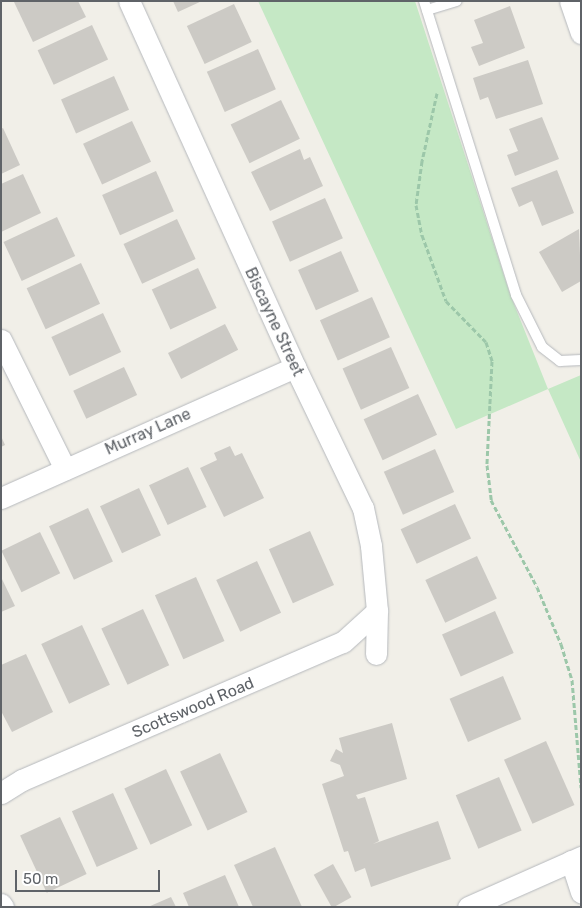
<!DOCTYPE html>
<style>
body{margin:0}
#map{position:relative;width:582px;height:908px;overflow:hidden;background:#f1efe8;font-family:Rubik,sans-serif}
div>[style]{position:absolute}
.green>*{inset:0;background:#c5e8c5}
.building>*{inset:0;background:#cccac5;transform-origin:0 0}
.path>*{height:3px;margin-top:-1.5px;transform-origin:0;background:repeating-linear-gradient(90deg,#9cc7a9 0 5px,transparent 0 7.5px)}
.roads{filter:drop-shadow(0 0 1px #b5b8bc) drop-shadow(0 0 1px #b5b8bc)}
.lane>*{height:10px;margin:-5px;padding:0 5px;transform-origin:5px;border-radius:5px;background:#fff}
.street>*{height:21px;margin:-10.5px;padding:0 10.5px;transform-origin:10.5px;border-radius:10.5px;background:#fff}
span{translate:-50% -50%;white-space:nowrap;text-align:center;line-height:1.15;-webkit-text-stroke:4.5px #fff;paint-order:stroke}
.street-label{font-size:16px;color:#5f6368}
.frame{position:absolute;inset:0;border:2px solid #5f6368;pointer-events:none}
.scale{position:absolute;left:15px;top:870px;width:145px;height:22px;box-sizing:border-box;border:2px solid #5f6368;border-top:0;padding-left:6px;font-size:15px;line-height:18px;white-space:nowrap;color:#5f6368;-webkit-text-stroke:4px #fff;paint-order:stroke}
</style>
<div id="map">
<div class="green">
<i style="clip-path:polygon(258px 1px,415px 1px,510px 294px,548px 389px,581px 375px,581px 462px,548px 389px,456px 429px)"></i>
</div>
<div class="building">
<i style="clip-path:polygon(78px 1px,86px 17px,33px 42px,14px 2px)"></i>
<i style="clip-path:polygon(173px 1px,202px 1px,178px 12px)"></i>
<i style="left:234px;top:4px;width:42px;height:52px;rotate:65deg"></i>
<i style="clip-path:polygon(510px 6px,525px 48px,479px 66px,471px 47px,483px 43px,474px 20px)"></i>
<i style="left:92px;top:25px;width:38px;height:60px;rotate:65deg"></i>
<i style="left:258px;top:49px;width:44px;height:56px;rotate:66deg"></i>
<i style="clip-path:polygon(528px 60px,543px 104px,496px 119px,488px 97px,480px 100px,473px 78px)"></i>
<i style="left:114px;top:76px;width:37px;height:58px;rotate:66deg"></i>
<i style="left:281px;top:100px;width:43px;height:56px;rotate:64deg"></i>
<i style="clip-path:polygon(542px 117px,559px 159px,515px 176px,507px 155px,518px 151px,509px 129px)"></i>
<i style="left:132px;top:121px;width:45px;height:54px;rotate:65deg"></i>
<i style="clip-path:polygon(3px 128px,20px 165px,1px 174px,1px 129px)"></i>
<i style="clip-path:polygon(300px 149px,304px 160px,310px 157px,323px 186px,270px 211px,251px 172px)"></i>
<i style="clip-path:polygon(557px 170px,574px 213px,542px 226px,532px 201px,519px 207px,511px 188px)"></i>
<i style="left:156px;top:171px;width:44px;height:59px;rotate:66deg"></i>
<i style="clip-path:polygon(23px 174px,41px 213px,1px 232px,1px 184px)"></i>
<i style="left:325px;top:198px;width:44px;height:58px;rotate:66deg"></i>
<i style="left:57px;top:217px;width:43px;height:59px;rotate:65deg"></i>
<i style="left:177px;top:219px;width:44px;height:59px;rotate:65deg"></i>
<i style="clip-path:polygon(579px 229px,581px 281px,562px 292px,539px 252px)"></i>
<i style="left:341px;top:251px;width:44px;height:47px;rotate:66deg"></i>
<i style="left:81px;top:263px;width:45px;height:60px;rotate:65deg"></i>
<i style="left:198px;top:268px;width:44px;height:51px;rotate:65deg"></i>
<i style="left:372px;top:297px;width:44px;height:57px;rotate:66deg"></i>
<i style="left:103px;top:313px;width:43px;height:57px;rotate:65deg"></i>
<i style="left:225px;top:324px;width:29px;height:64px;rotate:63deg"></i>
<i style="left:391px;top:347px;width:45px;height:53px;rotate:66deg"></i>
<i style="left:124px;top:367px;width:31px;height:56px;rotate:65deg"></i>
<i style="left:418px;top:394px;width:45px;height:60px;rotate:65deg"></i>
<i style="clip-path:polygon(1px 436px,5px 445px,1px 447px)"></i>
<i style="clip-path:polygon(230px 446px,235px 456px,242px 453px,264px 498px,224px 517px,200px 468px,217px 460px,214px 453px)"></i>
<i style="left:435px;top:449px;width:47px;height:56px;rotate:66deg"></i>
<i style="left:188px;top:467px;width:44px;height:43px;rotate:65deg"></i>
<i style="left:139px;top:488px;width:52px;height:43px;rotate:65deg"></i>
<i style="left:455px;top:504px;width:38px;height:60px;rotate:65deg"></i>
<i style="left:88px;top:508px;width:59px;height:43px;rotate:65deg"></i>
<i style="left:310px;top:531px;width:59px;height:45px;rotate:66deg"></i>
<i style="left:40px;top:532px;width:46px;height:43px;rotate:64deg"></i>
<i style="left:477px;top:556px;width:47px;height:57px;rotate:65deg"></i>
<i style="left:257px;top:561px;width:57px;height:45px;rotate:65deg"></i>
<i style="clip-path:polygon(1px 577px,15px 606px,1px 612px)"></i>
<i style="left:196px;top:577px;width:70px;height:45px;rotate:66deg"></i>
<i style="left:143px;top:609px;width:62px;height:46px;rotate:65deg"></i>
<i style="left:495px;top:611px;width:46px;height:58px;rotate:66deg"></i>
<i style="left:82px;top:625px;width:66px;height:45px;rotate:65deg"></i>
<i style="clip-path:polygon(26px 654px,53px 712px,12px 732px,1px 711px,1px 665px)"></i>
<i style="left:503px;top:676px;width:47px;height:58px;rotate:67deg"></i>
<i style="clip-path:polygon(392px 723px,407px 779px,356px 795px,358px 799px,365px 797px,379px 841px,373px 844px,438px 821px,451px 859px,371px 887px,365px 868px,355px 872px,348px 851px,344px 852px,322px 784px,344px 776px,340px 765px,330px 761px,336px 749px,343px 753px,339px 738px)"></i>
<i style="left:546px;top:741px;width:70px;height:46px;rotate:66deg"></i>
<i style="left:220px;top:753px;width:65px;height:44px;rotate:65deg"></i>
<i style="left:166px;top:769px;width:62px;height:46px;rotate:65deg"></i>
<i style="left:499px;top:777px;width:58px;height:47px;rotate:67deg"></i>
<i style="left:113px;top:793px;width:61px;height:45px;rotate:66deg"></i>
<i style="left:60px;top:817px;width:63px;height:44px;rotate:65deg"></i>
<i style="clip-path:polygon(275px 847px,302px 907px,253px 907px,234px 865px)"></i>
<i style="left:333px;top:864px;width:38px;height:22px;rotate:61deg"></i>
<i style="clip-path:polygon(225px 875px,239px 907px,189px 907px,183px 893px)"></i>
<i style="clip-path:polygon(171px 897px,176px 907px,148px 907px)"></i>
</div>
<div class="path">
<i style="left:437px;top:93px;width:70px;rotate:102.4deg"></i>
<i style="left:422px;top:161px;width:44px;rotate:97.8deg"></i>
<i style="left:416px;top:205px;width:31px;rotate:79deg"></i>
<i style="left:422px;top:235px;width:70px;rotate:70deg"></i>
<i style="left:446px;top:301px;width:57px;rotate:45.7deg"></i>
<i style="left:486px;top:342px;width:20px;rotate:72deg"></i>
<i style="left:492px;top:361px;width:104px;rotate:92.8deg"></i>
<i style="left:487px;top:465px;width:35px;rotate:83deg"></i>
<i style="left:491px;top:500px;width:98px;rotate:62.1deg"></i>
<i style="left:537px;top:587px;width:62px;rotate:67.2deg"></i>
<i style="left:561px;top:644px;width:38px;rotate:73deg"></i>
<i style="left:572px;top:680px;width:108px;rotate:85.2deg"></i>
</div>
<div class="roads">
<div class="lane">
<i style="left:424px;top:1px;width:308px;rotate:72.6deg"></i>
<i style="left:516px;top:295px;width:58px;rotate:63.4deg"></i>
<i style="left:542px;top:347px;width:23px;rotate:38deg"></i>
<i style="left:560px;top:361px;width:21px;rotate:-3deg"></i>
<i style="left:427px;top:10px;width:31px;rotate:-17deg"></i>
</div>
<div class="street">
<i style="left:129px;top:1px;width:402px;rotate:65.6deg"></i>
<i style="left:295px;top:367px;width:157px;rotate:64.3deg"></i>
<i style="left:363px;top:508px;width:39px;rotate:78deg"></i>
<i style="left:371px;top:546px;width:65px;rotate:84.7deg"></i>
<i style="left:377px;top:611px;width:43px;rotate:91.3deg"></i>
<i style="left:570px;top:1px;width:34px;rotate:71deg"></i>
<i style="left:1px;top:340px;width:144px;rotate:63.6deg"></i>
<i style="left:1px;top:498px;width:322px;rotate:-24deg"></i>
<i style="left:1px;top:793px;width:25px;rotate:-32deg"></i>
<i style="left:22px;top:780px;width:349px;rotate:-23.3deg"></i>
<i style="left:343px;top:642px;width:46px;rotate:-42.4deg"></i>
<i style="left:571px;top:861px;width:33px;rotate:72deg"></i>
<i style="left:1px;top:904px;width:4px;rotate:56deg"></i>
<i style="left:468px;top:907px;width:124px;rotate:-23.9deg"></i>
</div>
</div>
<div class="street-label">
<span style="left:274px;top:322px;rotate:65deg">Biscayne Street</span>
<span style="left:148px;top:432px;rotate:-24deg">Murray Lane</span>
<span style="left:193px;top:708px;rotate:-23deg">Scottswood Road</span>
</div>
<div class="frame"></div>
<div class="scale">50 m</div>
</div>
